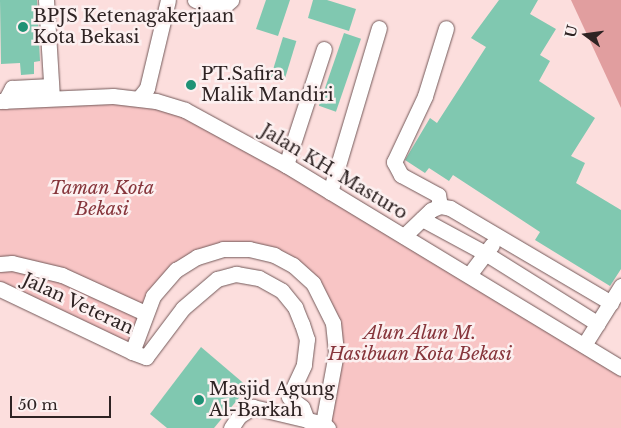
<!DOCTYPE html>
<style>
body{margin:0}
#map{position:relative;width:621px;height:428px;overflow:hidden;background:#fcdedd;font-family:"Libre Baskerville",serif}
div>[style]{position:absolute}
.green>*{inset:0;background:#f8c5c5}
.water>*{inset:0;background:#e19e9f}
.building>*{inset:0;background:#80c8b0;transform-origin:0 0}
.roads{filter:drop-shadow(0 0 1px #735959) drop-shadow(0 0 1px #735959)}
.minor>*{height:15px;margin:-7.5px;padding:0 7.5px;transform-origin:7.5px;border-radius:7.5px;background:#fff}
.dots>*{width:14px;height:14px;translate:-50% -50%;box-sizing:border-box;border:2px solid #fcf0f0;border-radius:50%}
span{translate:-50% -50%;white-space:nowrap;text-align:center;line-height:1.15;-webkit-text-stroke:5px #fcf0f0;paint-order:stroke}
.poi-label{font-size:18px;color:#2e2323}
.left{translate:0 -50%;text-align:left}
.street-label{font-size:18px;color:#2e2323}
.park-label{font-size:18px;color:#86353b;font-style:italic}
.north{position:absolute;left:561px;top:10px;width:50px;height:50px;-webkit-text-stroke:4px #fcf0f0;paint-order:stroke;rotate:284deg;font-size:14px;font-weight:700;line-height:20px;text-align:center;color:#2e2323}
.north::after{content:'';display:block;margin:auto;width:18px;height:22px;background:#2e2323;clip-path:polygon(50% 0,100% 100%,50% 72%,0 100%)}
.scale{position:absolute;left:10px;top:396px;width:101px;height:22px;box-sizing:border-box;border:2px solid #2e2323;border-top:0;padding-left:6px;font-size:15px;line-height:18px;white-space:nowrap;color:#2e2323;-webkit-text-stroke:4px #fcf0f0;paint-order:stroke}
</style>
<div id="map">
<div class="green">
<i style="clip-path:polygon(84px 96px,189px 112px,621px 368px,621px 428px,328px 428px,336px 353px,326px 303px,274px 255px,197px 257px,153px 296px,132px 352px,0 289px,0 101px)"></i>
</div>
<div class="water">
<i style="clip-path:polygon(571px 0,621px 0,621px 108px)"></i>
</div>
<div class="building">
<i style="clip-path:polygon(0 0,37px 0,40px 61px,34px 62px,34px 74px,21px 75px,20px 63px,1px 64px)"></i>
<i style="clip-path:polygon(266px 0,290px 0,278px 36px,256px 29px)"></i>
<i style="clip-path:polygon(313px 0,327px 0,356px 9px,349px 31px,308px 18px)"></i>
<i style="clip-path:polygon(499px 0,538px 0,530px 14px,556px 29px,540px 55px,550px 61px,539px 81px,595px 118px,571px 156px,585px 163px,576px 183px,621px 210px,621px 269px,610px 286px,535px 240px,540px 232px,453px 175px,449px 181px,429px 168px,425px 173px,405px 160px,430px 118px,437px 123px,486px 47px,471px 38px)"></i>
<i style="left:344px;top:33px;width:18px;height:77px;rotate:19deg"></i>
<i style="left:283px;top:37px;width:14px;height:42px;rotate:17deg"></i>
<i style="clip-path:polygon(201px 347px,248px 387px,214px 428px,167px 428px,150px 414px)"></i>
</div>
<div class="roads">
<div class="minor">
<i style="left:46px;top:0;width:97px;rotate:86.5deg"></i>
<i style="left:195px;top:0;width:29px;rotate:14deg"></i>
<i style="left:223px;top:7px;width:11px;rotate:-41deg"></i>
<i style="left:139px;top:98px;width:13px;rotate:-51deg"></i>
<i style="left:147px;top:88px;width:90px;rotate:-76.6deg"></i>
<i style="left:0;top:101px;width:113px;rotate:-2.5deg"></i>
<i style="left:113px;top:96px;width:43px;rotate:6.6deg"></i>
<i style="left:156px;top:101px;width:30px;rotate:17deg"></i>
<i style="left:185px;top:110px;width:115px;rotate:28.6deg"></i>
<i style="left:286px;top:165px;width:392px;rotate:31.2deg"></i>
<i style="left:5px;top:101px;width:15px;rotate:-62deg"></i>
<i style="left:12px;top:88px;width:39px;rotate:-3deg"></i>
<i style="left:286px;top:165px;width:122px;rotate:-71.9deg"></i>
<i style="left:330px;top:192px;width:171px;rotate:-73.4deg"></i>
<i style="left:440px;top:206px;width:11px;rotate:-100deg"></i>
<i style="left:438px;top:195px;width:42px;rotate:-151.6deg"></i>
<i style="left:401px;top:175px;width:15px;rotate:-118deg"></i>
<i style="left:394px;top:162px;width:73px;rotate:-64.8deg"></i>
<i style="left:425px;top:96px;width:71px;rotate:-72.8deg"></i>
<i style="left:422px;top:219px;width:72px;rotate:28.4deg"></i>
<i style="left:485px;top:253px;width:133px;rotate:32.1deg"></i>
<i style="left:404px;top:236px;width:37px;rotate:-44deg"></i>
<i style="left:431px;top:210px;width:10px;rotate:-24deg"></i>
<i style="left:440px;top:206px;width:10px;rotate:11deg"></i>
<i style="left:450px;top:208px;width:187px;rotate:30.5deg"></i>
<i style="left:0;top:264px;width:12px;rotate:-5deg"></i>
<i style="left:12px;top:263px;width:51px;rotate:13.5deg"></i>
<i style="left:62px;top:275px;width:91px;rotate:24.6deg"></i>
<i style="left:469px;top:275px;width:38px;rotate:-53deg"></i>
<i style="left:0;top:289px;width:146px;rotate:25.5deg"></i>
<i style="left:132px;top:352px;width:60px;rotate:-69.4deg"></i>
<i style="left:153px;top:296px;width:35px;rotate:-49deg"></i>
<i style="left:176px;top:270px;width:25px;rotate:-32deg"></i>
<i style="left:197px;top:257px;width:27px;rotate:-17deg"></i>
<i style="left:223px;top:249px;width:26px"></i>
<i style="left:249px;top:249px;width:26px;rotate:13deg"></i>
<i style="left:274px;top:255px;width:21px;rotate:28deg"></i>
<i style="left:293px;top:265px;width:27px;rotate:42deg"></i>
<i style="left:313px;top:283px;width:45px;rotate:63.4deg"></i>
<i style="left:333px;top:323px;width:30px;rotate:84deg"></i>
<i style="left:336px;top:353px;width:71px;rotate:100.5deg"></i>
<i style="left:323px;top:423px;width:7px;rotate:45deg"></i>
<i style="left:584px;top:345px;width:70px;rotate:-57.9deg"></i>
<i style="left:132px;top:352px;width:15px;rotate:20deg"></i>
<i style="left:146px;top:357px;width:61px;rotate:-52.9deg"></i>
<i style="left:183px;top:308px;width:45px;rotate:-40.5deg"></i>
<i style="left:217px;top:279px;width:20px;rotate:-15deg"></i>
<i style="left:236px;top:274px;width:23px;rotate:10deg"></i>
<i style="left:259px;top:278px;width:26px;rotate:29deg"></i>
<i style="left:282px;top:291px;width:21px;rotate:51deg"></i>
<i style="left:295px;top:307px;width:18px;rotate:68deg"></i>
<i style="left:302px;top:324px;width:16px;rotate:72deg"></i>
<i style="left:307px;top:339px;width:26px;rotate:97deg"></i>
<i style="left:304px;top:365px;width:35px;rotate:115deg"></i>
<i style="left:289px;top:397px;width:16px;rotate:38deg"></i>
<i style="left:302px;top:407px;width:14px;rotate:69deg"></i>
<i style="left:231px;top:428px;width:14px;rotate:-56deg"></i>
<i style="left:239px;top:416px;width:17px;rotate:-33deg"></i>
<i style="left:253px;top:407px;width:65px;rotate:13.4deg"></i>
</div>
</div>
<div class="dots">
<i style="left:23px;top:27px;background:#1f9275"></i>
<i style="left:191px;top:85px;background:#1f9275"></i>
<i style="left:199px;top:400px;background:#1f9275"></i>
</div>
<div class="poi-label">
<span class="left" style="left:33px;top:27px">BPJS Ketenagakerjaan<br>Kota Bekasi</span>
<span class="left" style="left:201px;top:85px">PT.Safira<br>Malik Mandiri</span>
<span class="left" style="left:209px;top:400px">Masjid Agung<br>Al-Barkah</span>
</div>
<div class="street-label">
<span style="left:334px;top:172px;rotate:31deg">Jalan KH. Masturo</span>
<span style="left:78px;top:304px;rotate:25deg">Jalan Veteran</span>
</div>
<div class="park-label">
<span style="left:102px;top:199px">Taman Kota<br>Bekasi</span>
<span style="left:420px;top:344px">Alun Alun M.<br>Hasibuan Kota Bekasi</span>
</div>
<div class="north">U</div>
<div class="scale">50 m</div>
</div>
